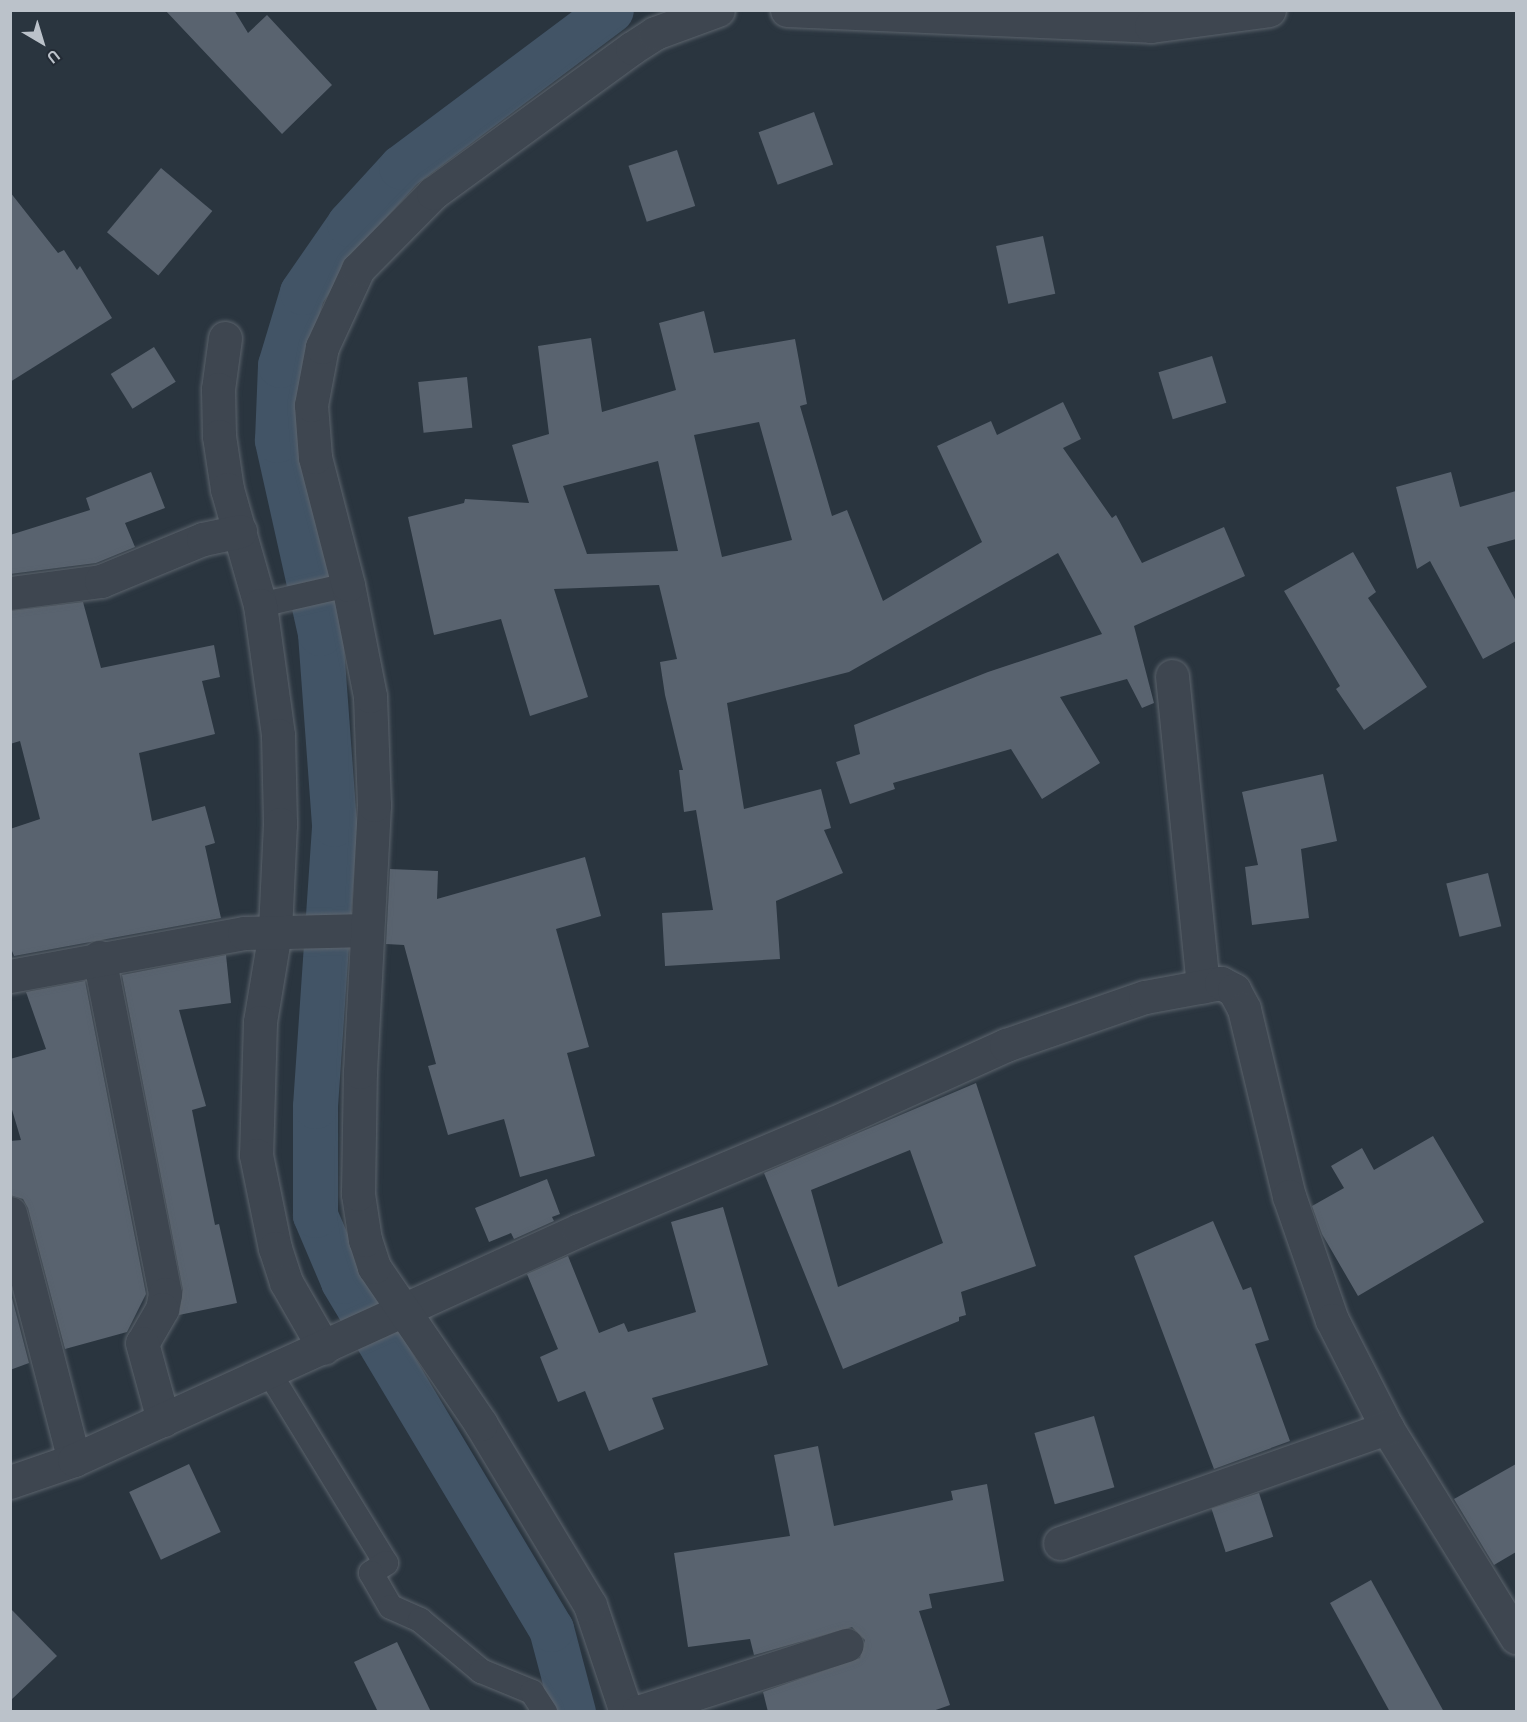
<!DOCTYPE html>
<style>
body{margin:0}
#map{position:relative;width:1527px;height:1722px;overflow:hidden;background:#2a353f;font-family:"Space Grotesk",sans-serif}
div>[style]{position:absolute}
.canal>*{height:45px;margin:-22.5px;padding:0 22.5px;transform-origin:22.5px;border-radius:22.5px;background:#425466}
.building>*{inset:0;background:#59636f;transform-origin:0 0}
.roads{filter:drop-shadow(0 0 2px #5c646d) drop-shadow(0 0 2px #5c646d)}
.lane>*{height:24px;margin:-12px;padding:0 12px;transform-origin:12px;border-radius:12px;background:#3e4650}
.street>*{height:33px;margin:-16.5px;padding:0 16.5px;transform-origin:16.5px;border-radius:16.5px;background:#3e4650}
span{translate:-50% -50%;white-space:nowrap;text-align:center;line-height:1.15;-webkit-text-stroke:5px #232b35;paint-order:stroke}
.frame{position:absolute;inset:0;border:12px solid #bbc2ca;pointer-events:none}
.north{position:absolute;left:12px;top:12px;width:60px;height:60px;-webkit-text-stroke:4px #232b35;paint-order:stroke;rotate:142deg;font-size:16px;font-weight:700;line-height:24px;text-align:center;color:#bbc2ca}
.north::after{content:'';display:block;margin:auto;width:21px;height:27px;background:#bbc2ca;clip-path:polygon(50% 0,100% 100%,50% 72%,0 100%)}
</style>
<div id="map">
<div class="canal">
<i style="left:573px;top:1712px;width:86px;rotate:-104.8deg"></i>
<i style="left:551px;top:1629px;width:405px;rotate:-120.9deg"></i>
<i style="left:343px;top:1281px;width:72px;rotate:-113deg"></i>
<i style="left:315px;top:1215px;width:109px;rotate:-90deg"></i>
<i style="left:315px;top:1106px;width:283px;rotate:-86.1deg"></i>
<i style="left:334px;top:824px;width:192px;rotate:-94.2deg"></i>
<i style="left:320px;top:633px;width:198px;rotate:-102.6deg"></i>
<i style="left:277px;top:440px;width:75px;rotate:-87.7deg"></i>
<i style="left:280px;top:365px;width:76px;rotate:-73.2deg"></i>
<i style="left:302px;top:292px;width:83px;rotate:-55.3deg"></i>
<i style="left:349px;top:224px;width:77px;rotate:-47.6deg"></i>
<i style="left:401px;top:167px;width:262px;rotate:-36.8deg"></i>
</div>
<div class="building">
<i style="clip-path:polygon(165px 10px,234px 10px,248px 33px,267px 15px,332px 85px,282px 134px)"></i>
<i style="left:814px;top:112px;width:56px;height:59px;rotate:70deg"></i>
<i style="left:677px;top:150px;width:59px;height:51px;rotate:72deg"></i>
<i style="left:161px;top:168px;width:67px;height:84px;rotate:40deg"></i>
<i style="clip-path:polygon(10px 192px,58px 253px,64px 250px,77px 270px,80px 266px,112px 318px,10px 382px)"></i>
<i style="left:1043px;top:236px;width:59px;height:48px;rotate:78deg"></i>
<i style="clip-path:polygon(evenodd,704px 311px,714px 353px,795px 339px,807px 404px,800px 406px,832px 516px,847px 510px,883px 601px,982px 542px,937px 446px,991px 421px,997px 435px,1063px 402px,1081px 439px,1063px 448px,1112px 518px,1116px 515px,1142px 563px,1224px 527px,1245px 576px,1134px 626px,1154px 703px,1142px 708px,1127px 679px,1060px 697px,1100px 763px,1042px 799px,1011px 749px,893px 783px,895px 789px,850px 804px,836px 762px,860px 754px,854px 725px,988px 672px,1102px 634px,1058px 553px,849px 672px,727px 703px,744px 809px,821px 789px,831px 828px,824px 830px,843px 873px,776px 901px,780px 959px,665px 966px,662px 913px,713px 910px,696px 810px,684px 812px,679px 770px,683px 770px,665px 695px,660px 662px,677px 659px,659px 585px,554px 589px,588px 697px,530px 716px,501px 619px,434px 635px,408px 517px,464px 503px,465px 499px,529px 503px,512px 445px,549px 434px,538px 346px,591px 338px,602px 412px,676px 390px,659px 323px,704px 311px,759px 422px,792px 540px,722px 557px,694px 435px,759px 422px,704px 311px,658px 461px,678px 551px,587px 554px,563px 486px,658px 461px)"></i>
<i style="left:154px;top:347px;width:41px;height:51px;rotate:58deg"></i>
<i style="left:1212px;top:356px;width:49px;height:56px;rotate:73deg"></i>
<i style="left:467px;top:377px;width:51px;height:49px;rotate:84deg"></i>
<i style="clip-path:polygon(151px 472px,165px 508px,125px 523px,135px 547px,96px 563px,10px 574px,10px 535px,90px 510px,86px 498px)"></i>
<i style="clip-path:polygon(1451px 472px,1460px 507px,1516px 491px,1516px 539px,1487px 547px,1516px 601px,1516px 641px,1483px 659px,1430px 561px,1417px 569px,1396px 487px)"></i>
<i style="clip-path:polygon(1353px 552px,1376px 592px,1368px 598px,1427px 687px,1364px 730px,1336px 689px,1340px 686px,1284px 591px)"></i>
<i style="clip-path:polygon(83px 602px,101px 668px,214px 645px,220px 677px,202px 681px,215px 734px,139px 753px,152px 821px,205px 806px,215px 843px,205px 846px,221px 918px,14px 956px,10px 946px,10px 829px,40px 819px,20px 741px,10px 744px,10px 611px)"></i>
<i style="clip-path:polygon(1323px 774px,1337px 841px,1301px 849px,1309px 918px,1252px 925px,1245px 867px,1258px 865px,1242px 792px)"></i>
<i style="clip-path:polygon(585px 857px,601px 916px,556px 929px,589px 1047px,567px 1053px,595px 1156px,520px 1177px,504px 1119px,448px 1135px,428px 1066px,436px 1064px,404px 945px,386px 944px,390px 869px,438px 871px,437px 899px)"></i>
<i style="left:1488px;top:873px;width:55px;height:43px;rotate:76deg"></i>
<i style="clip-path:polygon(226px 955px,231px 1003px,179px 1010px,206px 1106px,192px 1110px,215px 1225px,219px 1224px,237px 1303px,179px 1315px,183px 1290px,122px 975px)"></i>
<i style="clip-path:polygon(85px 981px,146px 1294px,127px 1332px,65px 1349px,28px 1208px,23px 1199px,10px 1195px,10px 1141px,21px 1140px,10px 1103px,10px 1059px,46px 1049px,26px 992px)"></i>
<i style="clip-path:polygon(evenodd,976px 1083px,1036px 1266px,961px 1292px,966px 1315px,959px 1317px,959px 1321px,843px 1369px,764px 1173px,976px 1083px,910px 1150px,943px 1243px,838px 1287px,811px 1190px,910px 1150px)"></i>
<i style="clip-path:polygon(1433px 1136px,1484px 1222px,1358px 1296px,1322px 1234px,1312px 1206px,1344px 1188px,1331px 1166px,1362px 1148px,1374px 1170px)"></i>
<i style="clip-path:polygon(547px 1179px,560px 1214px,552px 1217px,554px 1221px,514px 1239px,511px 1233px,489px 1242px,475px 1208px)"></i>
<i style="clip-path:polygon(723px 1207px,768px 1365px,652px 1398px,664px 1429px,609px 1451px,585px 1391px,558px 1402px,540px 1357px,558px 1349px,527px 1274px,568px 1256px,599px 1333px,624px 1323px,628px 1332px,696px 1312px,671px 1222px)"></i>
<i style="clip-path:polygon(1213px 1221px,1243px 1290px,1251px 1287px,1269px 1340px,1255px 1344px,1290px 1441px,1214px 1469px,1134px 1256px)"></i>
<i style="clip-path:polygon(10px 1290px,29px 1363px,10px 1370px)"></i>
<i style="left:1094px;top:1416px;width:74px;height:62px;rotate:74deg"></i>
<i style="clip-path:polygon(818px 1446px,834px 1526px,953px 1500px,951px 1491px,987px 1484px,1004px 1581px,929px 1594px,932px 1608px,919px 1611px,950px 1705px,930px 1712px,768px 1712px,763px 1692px,860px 1658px,865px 1640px,852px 1627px,754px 1655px,750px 1639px,688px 1647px,674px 1553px,790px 1536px,774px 1455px)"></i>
<i style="left:189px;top:1464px;width:75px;height:66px;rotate:65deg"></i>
<i style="clip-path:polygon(1516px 1464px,1516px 1552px,1494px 1565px,1454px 1499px)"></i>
<i style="left:1259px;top:1493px;width:46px;height:50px;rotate:72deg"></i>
<i style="clip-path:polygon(1371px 1580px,1444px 1712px,1390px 1712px,1330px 1603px)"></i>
<i style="clip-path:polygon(10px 1608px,57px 1656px,10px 1701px)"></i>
<i style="clip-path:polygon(397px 1642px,431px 1712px,378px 1712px,354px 1662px)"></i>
</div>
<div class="roads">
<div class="lane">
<i style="left:260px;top:605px;width:90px;rotate:-12.8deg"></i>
<i style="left:270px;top:1374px;width:222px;rotate:58.5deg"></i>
<i style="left:386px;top:1563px;width:18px;rotate:146deg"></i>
<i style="left:371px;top:1573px;width:39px;rotate:60deg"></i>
<i style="left:391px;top:1607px;width:32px;rotate:24deg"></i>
<i style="left:420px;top:1620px;width:80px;rotate:39.9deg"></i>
<i style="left:481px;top:1671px;width:55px;rotate:22.4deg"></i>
<i style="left:532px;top:1692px;width:24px;rotate:57deg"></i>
</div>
<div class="street">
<i style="left:787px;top:10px;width:364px;rotate:2.5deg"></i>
<i style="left:1151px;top:26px;width:119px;rotate:-7.7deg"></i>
<i style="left:225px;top:338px;width:51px;rotate:97.8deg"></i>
<i style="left:218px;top:389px;width:47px;rotate:88.8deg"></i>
<i style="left:219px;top:436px;width:54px;rotate:81.4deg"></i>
<i style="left:227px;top:489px;width:121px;rotate:74.1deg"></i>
<i style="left:260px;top:605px;width:131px;rotate:82.1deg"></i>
<i style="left:278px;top:735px;width:89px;rotate:88.7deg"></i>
<i style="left:280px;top:824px;width:108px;rotate:92.7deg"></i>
<i style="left:275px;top:932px;width:91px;rotate:99.5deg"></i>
<i style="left:260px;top:1022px;width:133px;rotate:91.7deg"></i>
<i style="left:256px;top:1155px;width:95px;rotate:78.5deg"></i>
<i style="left:275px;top:1248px;width:36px;rotate:72deg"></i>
<i style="left:286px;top:1282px;width:76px;rotate:60.1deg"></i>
<i style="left:10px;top:593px;width:92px;rotate:-7.5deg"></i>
<i style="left:101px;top:581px;width:110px;rotate:-22.4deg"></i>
<i style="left:203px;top:539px;width:38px;rotate:-12deg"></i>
<i style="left:1172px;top:676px;width:312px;rotate:84.3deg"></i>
<i style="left:99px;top:957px;width:343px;rotate:78.9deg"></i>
<i style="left:165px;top:1294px;width:15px;rotate:101deg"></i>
<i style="left:162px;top:1309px;width:39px;rotate:120deg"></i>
<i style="left:142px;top:1343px;width:80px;rotate:74.7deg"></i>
<i style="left:10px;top:976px;width:238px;rotate:-10.4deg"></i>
<i style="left:244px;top:933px;width:123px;rotate:-1.4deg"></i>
<i style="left:10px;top:1213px;width:255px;rotate:75.5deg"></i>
<i style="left:10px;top:1482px;width:68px;rotate:-19deg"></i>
<i style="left:74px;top:1460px;width:555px;rotate:-24.49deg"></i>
<i style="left:579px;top:1230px;width:277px;rotate:-22.8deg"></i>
<i style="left:834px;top:1123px;width:189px;rotate:-24.4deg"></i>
<i style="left:1006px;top:1045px;width:147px;rotate:-19.1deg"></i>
<i style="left:1145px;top:997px;width:77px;rotate:-10.4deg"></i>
<i style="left:1221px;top:983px;width:15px;rotate:28deg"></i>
<i style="left:1234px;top:990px;width:21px;rotate:62deg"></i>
<i style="left:1244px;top:1009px;width:192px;rotate:76.5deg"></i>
<i style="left:1289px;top:1196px;width:131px;rotate:70.9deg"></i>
<i style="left:1332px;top:1320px;width:121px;rotate:63deg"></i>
<i style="left:1387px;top:1428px;width:246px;rotate:58.3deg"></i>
<i style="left:1060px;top:1543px;width:347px;rotate:-19.4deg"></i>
<i style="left:626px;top:1712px;width:113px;rotate:-108.6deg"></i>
<i style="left:590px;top:1605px;width:211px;rotate:-121.1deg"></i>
<i style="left:481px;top:1424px;width:190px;rotate:-124.3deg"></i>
<i style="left:374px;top:1267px;width:28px;rotate:-108deg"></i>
<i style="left:365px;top:1240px;width:47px;rotate:-98.7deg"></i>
<i style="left:358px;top:1194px;width:122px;rotate:-89.1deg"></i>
<i style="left:360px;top:1072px;width:267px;rotate:-87deg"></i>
<i style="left:374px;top:805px;width:109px;rotate:-92.1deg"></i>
<i style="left:370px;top:696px;width:113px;rotate:-101.2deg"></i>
<i style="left:348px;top:585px;width:132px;rotate:-104.5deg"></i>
<i style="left:315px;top:457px;width:52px;rotate:-94.4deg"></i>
<i style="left:311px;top:405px;width:59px;rotate:-79.3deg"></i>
<i style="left:322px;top:347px;width:86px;rotate:-65.2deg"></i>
<i style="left:358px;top:269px;width:107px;rotate:-45.4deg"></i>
<i style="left:433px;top:193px;width:246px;rotate:-36.1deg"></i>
<i style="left:632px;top:48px;width:27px;rotate:-33deg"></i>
<i style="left:655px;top:33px;width:67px;rotate:-20.1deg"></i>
<i style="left:638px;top:1712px;width:219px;rotate:-17.8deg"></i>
</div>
</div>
<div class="frame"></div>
<div class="north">U</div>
</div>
